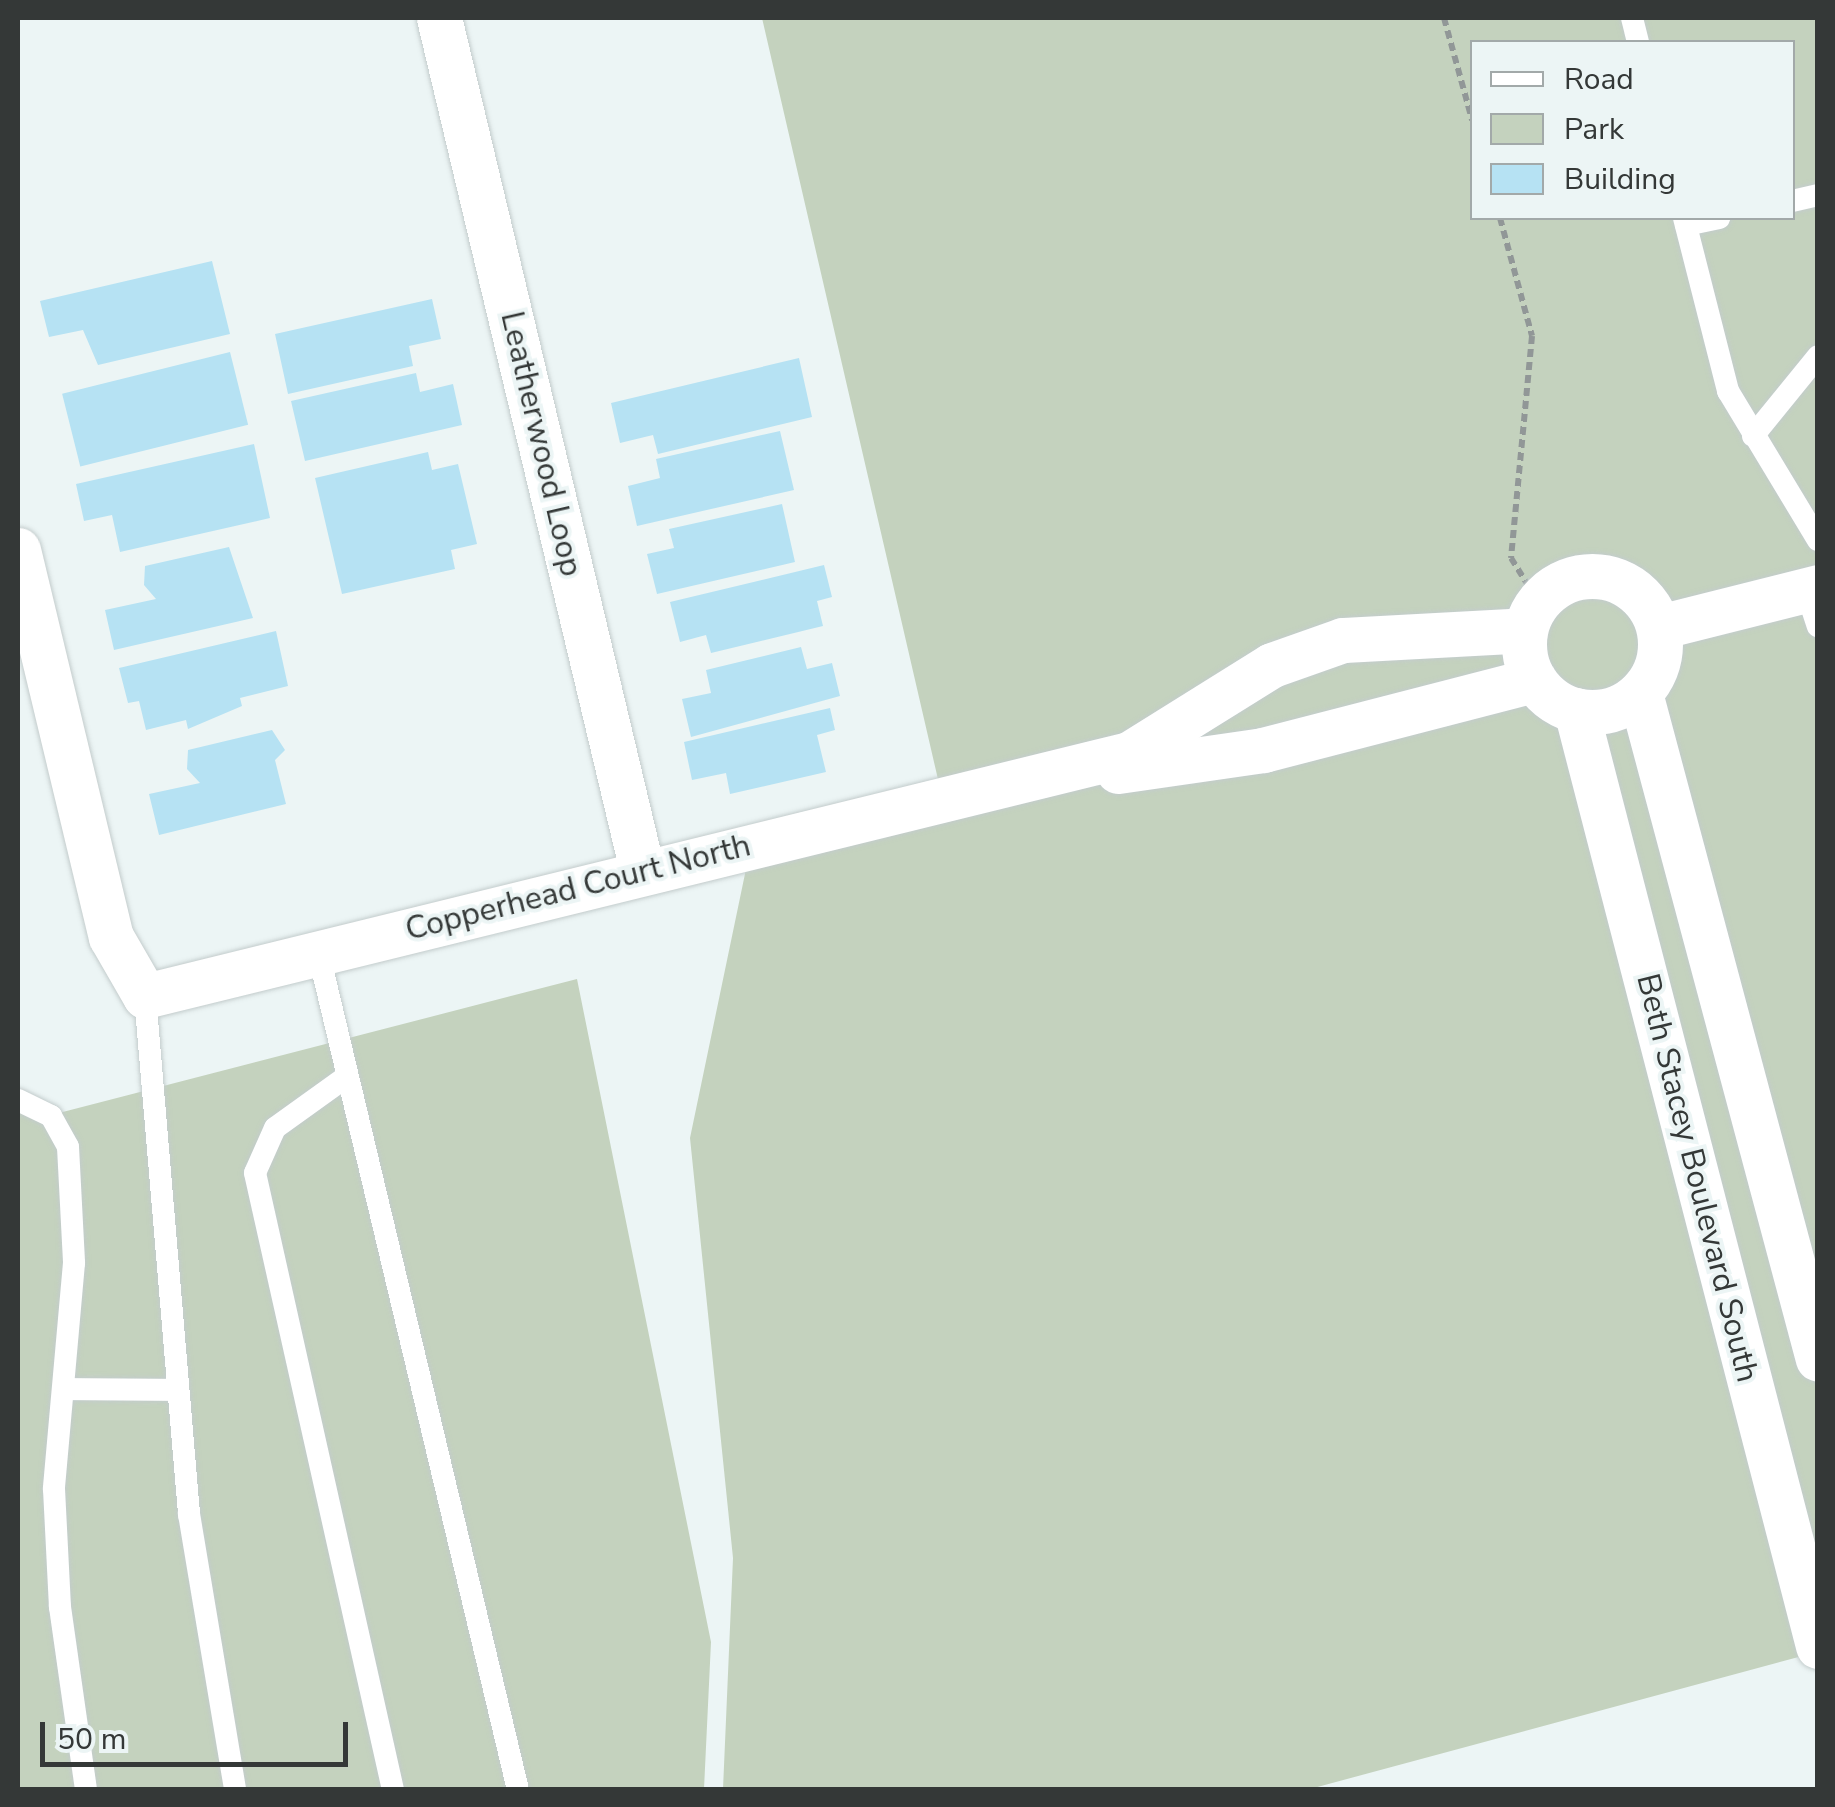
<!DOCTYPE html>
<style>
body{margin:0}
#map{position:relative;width:1835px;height:1807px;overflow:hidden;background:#ecf5f5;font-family:"Nunito Sans",sans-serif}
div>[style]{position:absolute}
.green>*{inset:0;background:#c4d2be}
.building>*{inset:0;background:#b6e2f3;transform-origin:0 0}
.path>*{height:6px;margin-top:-3px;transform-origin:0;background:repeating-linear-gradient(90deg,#919797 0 8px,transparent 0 13px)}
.roads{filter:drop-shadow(0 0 2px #c3cccc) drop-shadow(0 0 2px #c3cccc)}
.lane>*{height:22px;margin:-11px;padding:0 11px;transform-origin:11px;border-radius:11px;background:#fff}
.street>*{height:45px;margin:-22.5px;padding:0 22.5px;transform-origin:22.5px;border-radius:22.5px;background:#fff}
.street>.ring{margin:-22.5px;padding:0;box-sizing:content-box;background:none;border:45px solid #fff;border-radius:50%}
span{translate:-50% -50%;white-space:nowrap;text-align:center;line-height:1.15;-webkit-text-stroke:8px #ecf5f5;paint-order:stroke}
.street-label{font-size:32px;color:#343837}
.frame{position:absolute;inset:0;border:20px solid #343837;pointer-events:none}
.legend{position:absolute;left:1470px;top:40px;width:325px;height:180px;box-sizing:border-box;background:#ecf5f5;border:2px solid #a2a9a9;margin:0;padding:12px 18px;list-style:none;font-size:30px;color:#343837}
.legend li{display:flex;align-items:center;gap:20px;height:50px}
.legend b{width:50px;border:2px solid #a2a9a9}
.scale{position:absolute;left:40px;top:1722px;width:308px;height:45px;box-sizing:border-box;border:5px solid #343837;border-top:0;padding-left:12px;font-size:30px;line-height:35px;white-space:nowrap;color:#343837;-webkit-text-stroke:8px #ecf5f5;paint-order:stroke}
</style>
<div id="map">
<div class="green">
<i style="clip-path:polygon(evenodd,762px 18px,1817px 18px,1817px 1652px,1310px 1789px,723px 1789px,733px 1558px,690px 1138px,751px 845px,943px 801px,762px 18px,1472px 42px,1792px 42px,1792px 218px,1472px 218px,1472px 42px)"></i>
<i style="clip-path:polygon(577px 979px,711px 1642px,704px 1789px,18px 1789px,18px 1107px,55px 1114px)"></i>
</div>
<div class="building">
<i style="clip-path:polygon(212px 261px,230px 334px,98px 365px,83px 330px,49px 337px,40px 301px)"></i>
<i style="clip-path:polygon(432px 299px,441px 339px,409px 346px,413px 366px,288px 394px,275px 334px)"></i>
<i style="left:230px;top:352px;width:75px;height:173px;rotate:76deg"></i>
<i style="clip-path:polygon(799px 358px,812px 417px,658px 454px,653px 435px,620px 443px,611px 403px)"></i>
<i style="clip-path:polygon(416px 373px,420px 392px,453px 384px,462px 425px,305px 461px,291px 401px)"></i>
<i style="clip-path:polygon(780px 431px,794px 490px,637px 526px,628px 486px,660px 478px,656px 459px)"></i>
<i style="clip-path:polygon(254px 444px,270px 518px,120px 552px,112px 515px,84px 521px,76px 484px)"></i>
<i style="clip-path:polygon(428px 452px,432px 470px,458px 464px,477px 544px,451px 550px,455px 569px,342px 594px,315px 478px)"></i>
<i style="clip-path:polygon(782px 504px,795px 562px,657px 594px,647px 554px,674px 548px,669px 529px)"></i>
<i style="clip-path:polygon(229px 547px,253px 618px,114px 650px,105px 610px,156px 599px,144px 585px,145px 566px)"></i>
<i style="clip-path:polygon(824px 565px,832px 597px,817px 601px,823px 626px,711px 653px,706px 635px,680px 642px,670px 602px)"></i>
<i style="clip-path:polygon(276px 631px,288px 686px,240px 698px,242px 706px,188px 729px,186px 720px,146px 730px,139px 701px,128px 703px,119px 668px)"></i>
<i style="clip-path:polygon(801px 647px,807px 669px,832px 663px,840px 696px,691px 737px,682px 699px,711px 693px,706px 670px)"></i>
<i style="clip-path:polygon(830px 708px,835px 730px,817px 735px,826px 772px,730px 794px,726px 773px,692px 780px,684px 742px)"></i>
<i style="clip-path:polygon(272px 730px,285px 750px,275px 760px,286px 804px,159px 835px,149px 794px,200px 783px,187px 769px,188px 750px)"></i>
</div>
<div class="path">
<i style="left:1444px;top:18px;width:106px;rotate:74.6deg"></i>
<i style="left:1500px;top:218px;width:122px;rotate:74.8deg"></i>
<i style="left:1532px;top:336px;width:223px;rotate:95.4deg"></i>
<i style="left:1511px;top:558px;width:38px;rotate:58deg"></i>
</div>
<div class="roads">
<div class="lane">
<i style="left:1632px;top:18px;width:25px;rotate:76deg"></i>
<i style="left:1792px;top:201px;width:27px;rotate:-13deg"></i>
<i style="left:1684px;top:218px;width:179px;rotate:75.7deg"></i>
<i style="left:1728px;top:391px;width:174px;rotate:58.9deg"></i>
<i style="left:1686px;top:225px;width:34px;rotate:-12deg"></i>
<i style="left:1753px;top:436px;width:103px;rotate:-50.9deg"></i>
<i style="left:1806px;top:590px;width:38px;rotate:72deg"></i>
<i style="left:318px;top:951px;width:863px;rotate:76.59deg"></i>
<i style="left:145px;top:996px;width:520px;rotate:85.14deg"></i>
<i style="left:189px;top:1514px;width:280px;rotate:80.5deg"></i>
<i style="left:346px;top:1077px;width:87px;rotate:144.3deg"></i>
<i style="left:275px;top:1128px;width:49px;rotate:114deg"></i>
<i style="left:255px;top:1173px;width:632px;rotate:77.39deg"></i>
<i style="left:18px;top:1100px;width:37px;rotate:26deg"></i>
<i style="left:51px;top:1116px;width:35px;rotate:61deg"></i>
<i style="left:68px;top:1147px;width:116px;rotate:87deg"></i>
<i style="left:74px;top:1263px;width:227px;rotate:95.1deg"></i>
<i style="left:54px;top:1489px;width:118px;rotate:87.1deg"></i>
<i style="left:60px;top:1607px;width:185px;rotate:81.9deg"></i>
<i style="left:67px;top:1389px;width:110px;rotate:0.5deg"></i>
</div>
<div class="street">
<i style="left:439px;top:18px;width:876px;rotate:76.6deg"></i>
<i style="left:18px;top:550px;width:398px;rotate:76.5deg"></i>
<i style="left:111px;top:937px;width:68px;rotate:60deg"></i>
<i style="left:145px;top:996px;width:1013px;rotate:-13.82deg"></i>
<i style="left:1129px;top:754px;width:168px;rotate:-31.9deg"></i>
<i style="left:1272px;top:665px;width:75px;rotate:-19.4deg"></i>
<i style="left:1343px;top:640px;width:182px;rotate:-3.1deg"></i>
<i class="ring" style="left:1524px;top:576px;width:91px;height:91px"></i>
<i style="left:1659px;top:627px;width:164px;rotate:-14.1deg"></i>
<i style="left:1640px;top:693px;width:689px;rotate:75.04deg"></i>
<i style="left:1576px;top:710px;width:967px;rotate:75.5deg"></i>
<i style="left:1118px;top:771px;width:147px;rotate:-8.2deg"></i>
<i style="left:1263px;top:750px;width:280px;rotate:-14.5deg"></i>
</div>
</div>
<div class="street-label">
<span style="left:541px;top:444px;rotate:77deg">Leatherwood Loop</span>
<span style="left:578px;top:888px;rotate:-14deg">Copperhead Court North</span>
<span style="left:1697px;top:1178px;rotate:76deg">Beth Stacey Boulevard South</span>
</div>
<div class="frame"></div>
<ul class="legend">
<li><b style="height:12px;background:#fff"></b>Road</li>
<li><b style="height:28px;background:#c4d2be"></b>Park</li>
<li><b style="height:28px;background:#b6e2f3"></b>Building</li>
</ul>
<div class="scale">50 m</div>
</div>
